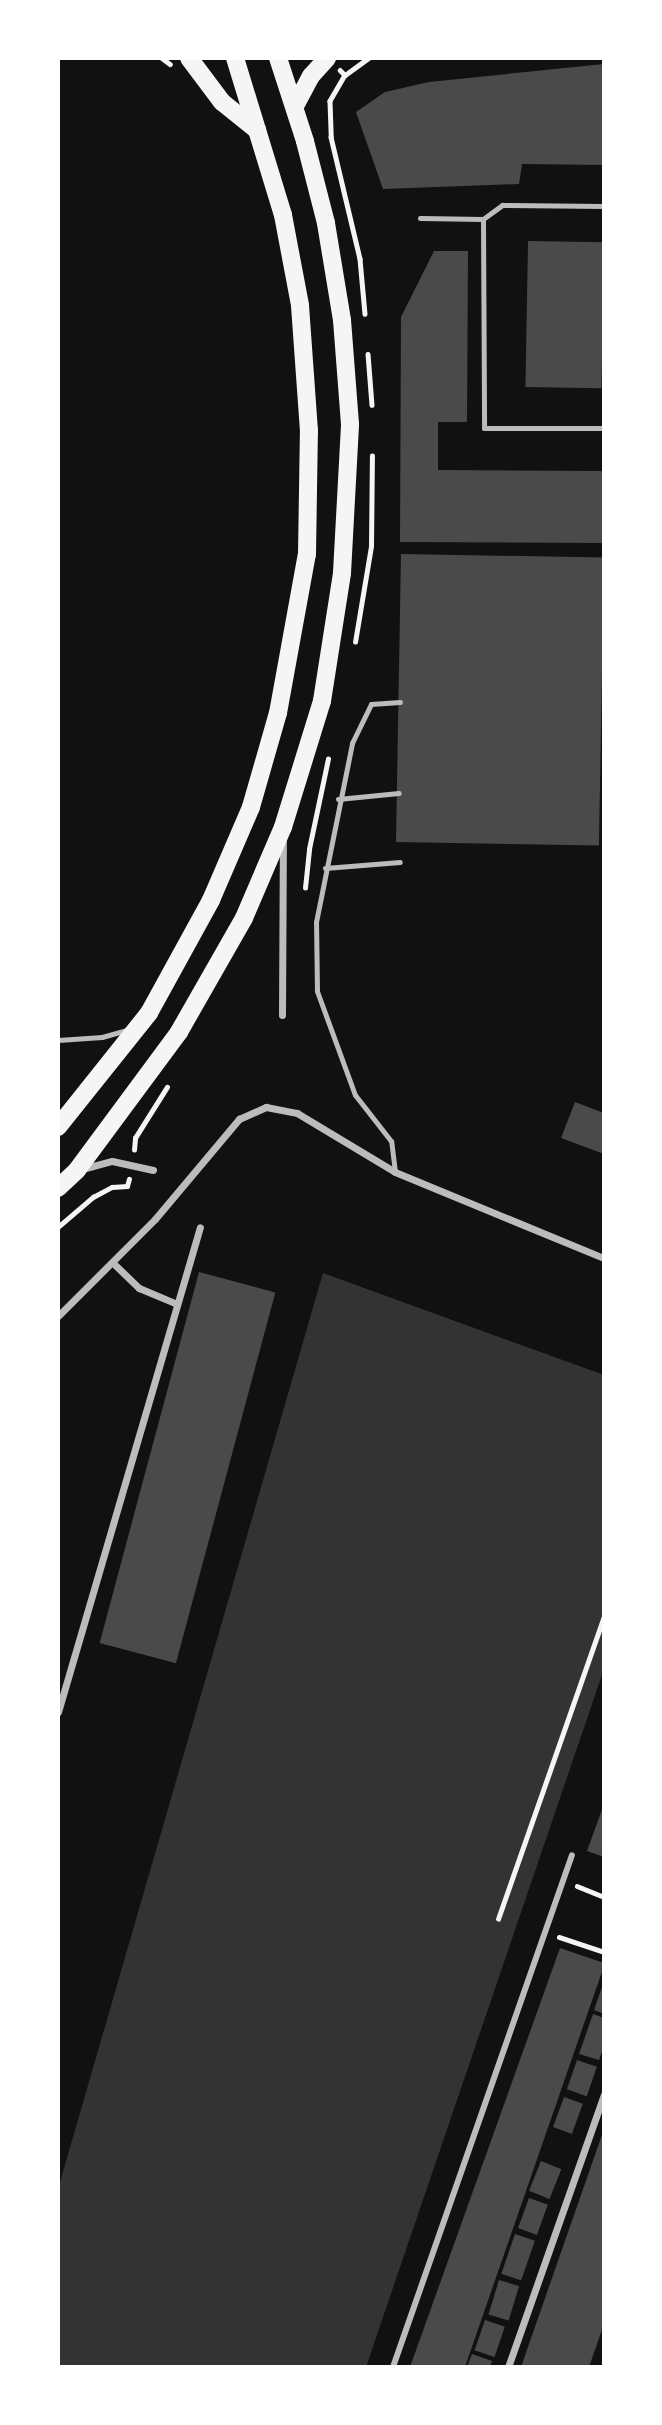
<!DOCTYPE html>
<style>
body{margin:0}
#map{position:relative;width:662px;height:2425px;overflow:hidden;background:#111;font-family:"Exo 2",sans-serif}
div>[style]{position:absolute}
.water>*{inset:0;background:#333}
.building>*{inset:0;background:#4a4a4a;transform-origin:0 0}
.path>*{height:4.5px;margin:-2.25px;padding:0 2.25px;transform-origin:2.25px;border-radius:2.25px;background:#f5f5f5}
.service>*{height:5px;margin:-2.5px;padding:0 2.5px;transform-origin:2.5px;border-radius:2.5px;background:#bcbcbc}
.pedestrian>*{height:6px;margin:-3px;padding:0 3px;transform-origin:3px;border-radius:3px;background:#bcbcbc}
.minor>*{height:7px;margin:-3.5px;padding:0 3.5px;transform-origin:3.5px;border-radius:3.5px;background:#bcbcbc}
.trunk>*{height:18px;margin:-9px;padding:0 9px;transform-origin:9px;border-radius:9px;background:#f5f5f5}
span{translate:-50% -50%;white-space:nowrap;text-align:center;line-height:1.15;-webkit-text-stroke:6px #fff;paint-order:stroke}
.frame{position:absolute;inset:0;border:60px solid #fff;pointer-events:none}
</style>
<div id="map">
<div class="water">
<i style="clip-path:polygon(323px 1273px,604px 1375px,604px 1669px,366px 2367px,58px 2367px,58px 2189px)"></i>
</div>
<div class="building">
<i style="clip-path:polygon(604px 64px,604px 165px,522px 164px,519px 184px,383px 189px,356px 112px,385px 92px,429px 82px)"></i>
<i style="left:528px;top:241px;width:76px;height:146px;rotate:1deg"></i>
<i style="clip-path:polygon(434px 251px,468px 251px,467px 422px,438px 422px,438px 470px,604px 471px,604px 543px,400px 542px,401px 317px)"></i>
<i style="left:401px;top:554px;width:203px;height:288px;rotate:1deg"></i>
<i style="clip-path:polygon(575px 1102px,604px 1113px,604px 1154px,561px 1138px)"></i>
<i style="left:199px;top:1272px;width:79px;height:384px;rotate:15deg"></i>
<i style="clip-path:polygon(604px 1804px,604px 1857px,587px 1851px)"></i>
<i style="clip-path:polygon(560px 1948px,604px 1963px,604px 1966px,465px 2367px,410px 2367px)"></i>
<i style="clip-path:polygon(604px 1981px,604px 2014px,594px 2010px)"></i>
<i style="clip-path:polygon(593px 2014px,604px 2018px,604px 2046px,599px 2060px,579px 2054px)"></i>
<i style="left:577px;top:2060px;width:21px;height:31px;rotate:19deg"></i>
<i style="left:564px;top:2097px;width:20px;height:32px;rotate:20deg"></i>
<i style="clip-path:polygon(604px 2129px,604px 2324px,589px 2367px,521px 2367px)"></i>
<i style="left:541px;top:2161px;width:22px;height:32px;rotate:22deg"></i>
<i style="left:529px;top:2198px;width:20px;height:32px;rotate:20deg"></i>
<i style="left:515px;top:2234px;width:21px;height:42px;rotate:19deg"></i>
<i style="left:499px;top:2280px;width:21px;height:36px;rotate:17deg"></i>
<i style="left:485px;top:2320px;width:21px;height:32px;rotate:19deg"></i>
<i style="clip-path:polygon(472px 2354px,492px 2361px,490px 2367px,467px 2367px)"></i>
</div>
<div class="path">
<i style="left:162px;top:58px;width:10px;rotate:37deg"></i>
<i style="left:340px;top:70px;width:7px;rotate:45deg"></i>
<i style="left:345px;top:75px;width:30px;rotate:120deg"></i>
<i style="left:330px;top:101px;width:36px;rotate:88deg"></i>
<i style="left:331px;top:137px;width:125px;rotate:76.6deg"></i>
<i style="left:360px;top:259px;width:55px;rotate:84.8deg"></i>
<i style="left:345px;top:75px;width:29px;rotate:-36deg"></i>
<i style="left:368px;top:354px;width:51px;rotate:85.5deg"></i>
<i style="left:355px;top:642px;width:97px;rotate:-80.5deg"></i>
<i style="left:371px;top:546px;width:90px;rotate:-89.4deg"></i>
<i style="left:305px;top:888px;width:39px;rotate:-84deg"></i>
<i style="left:309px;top:849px;width:92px;rotate:-78.1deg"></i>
<i style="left:134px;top:1150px;width:12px;rotate:-85deg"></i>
<i style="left:135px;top:1138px;width:60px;rotate:-57.9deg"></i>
<i style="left:58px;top:1227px;width:46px;rotate:-40.6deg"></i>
<i style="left:93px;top:1197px;width:21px;rotate:-28deg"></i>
<i style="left:112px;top:1187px;width:15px;rotate:-4deg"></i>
<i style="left:127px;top:1186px;width:7px;rotate:-74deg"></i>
<i style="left:577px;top:1886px;width:29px;rotate:22deg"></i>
<i style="left:498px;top:1919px;width:321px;rotate:-70.7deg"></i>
<i style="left:559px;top:1937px;width:47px;rotate:18.4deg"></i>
</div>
<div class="service">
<i style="left:420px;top:218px;width:63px;rotate:0.9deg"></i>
<i style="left:483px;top:219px;width:24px;rotate:-36deg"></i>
<i style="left:502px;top:205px;width:102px;rotate:0.6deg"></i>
<i style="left:483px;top:219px;width:209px;rotate:89.7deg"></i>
<i style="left:484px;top:428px;width:120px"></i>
<i style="left:338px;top:799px;width:61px;rotate:-5.6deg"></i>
<i style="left:325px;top:868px;width:75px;rotate:-4.6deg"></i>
<i style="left:58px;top:1040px;width:44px;rotate:-3.9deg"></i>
<i style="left:102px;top:1037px;width:26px;rotate:-16deg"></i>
<i style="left:395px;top:1172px;width:31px;rotate:-97deg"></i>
<i style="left:391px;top:1141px;width:58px;rotate:-128deg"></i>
<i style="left:355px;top:1095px;width:111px;rotate:-110.1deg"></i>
<i style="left:317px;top:991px;width:69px;rotate:-90.8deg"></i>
<i style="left:316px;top:922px;width:183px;rotate:-78.6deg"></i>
<i style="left:352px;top:743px;width:43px;rotate:-64deg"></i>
<i style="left:371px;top:704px;width:29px;rotate:-4deg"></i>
</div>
<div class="pedestrian">
<i style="left:393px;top:2367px;width:542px;rotate:-70.73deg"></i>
</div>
<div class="minor">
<i style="left:282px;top:1015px;width:173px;rotate:-89.7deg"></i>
<i style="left:82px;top:1169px;width:31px;rotate:-15deg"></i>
<i style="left:112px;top:1161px;width:42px;rotate:12.4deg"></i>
<i style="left:113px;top:1263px;width:36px;rotate:44deg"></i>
<i style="left:139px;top:1288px;width:41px;rotate:22.8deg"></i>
<i style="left:58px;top:1316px;width:137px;rotate:-45deg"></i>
<i style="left:155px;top:1219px;width:131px;rotate:-50deg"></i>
<i style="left:239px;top:1119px;width:30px;rotate:-24deg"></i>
<i style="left:266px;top:1107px;width:32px;rotate:11deg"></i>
<i style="left:297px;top:1113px;width:114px;rotate:31deg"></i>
<i style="left:395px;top:1172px;width:226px;rotate:22.4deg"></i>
<i style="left:58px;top:1712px;width:505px;rotate:-73.68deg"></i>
<i style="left:508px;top:2367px;width:289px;rotate:-70.6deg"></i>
</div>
<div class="trunk">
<i style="left:189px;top:58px;width:55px;rotate:53.1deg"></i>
<i style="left:222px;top:102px;width:45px;rotate:38.7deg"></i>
<i style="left:295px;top:106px;width:34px;rotate:-62deg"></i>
<i style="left:311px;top:76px;width:24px;rotate:-48deg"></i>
<i style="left:58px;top:1127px;width:146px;rotate:-51.4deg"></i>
<i style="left:149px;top:1013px;width:129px;rotate:-61.2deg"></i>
<i style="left:211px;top:900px;width:101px;rotate:-66.7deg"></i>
<i style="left:251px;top:807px;width:98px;rotate:-74deg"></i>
<i style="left:278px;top:713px;width:162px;rotate:-79.7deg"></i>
<i style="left:307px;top:554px;width:123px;rotate:-89.1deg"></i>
<i style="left:309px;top:431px;width:126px;rotate:-94.1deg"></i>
<i style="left:300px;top:305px;width:92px;rotate:-100.7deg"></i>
<i style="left:283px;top:215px;width:164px;rotate:-107deg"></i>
<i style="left:58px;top:1188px;width:26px;rotate:-43deg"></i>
<i style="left:77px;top:1170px;width:172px;rotate:-53.5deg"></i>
<i style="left:179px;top:1032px;width:131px;rotate:-60.3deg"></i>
<i style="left:244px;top:918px;width:99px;rotate:-66.8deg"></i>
<i style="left:283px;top:827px;width:132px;rotate:-72.8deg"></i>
<i style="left:322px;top:701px;width:130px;rotate:-81.1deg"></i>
<i style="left:342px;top:573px;width:149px;rotate:-86.9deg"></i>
<i style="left:350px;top:424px;width:104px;rotate:-94.4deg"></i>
<i style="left:342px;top:320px;width:98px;rotate:-99.4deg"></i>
<i style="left:326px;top:223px;width:85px;rotate:-104.4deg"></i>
<i style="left:305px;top:141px;width:87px;rotate:-108deg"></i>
</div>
<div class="frame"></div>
</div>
